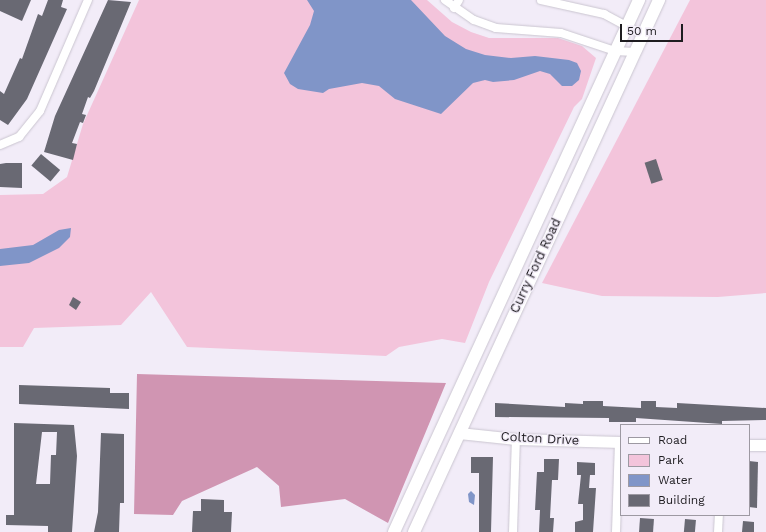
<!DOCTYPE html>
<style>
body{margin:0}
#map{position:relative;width:766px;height:532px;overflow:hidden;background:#f2ecf8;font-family:"Work Sans",sans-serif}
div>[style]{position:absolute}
.green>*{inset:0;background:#f3c4db}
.forest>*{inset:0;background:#d095b2}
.water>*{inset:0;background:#8095c8}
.building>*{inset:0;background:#696973;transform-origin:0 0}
.roads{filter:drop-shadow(0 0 1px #cac5d0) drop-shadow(0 0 1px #cac5d0)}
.minor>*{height:8px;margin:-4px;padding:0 4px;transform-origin:4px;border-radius:4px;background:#fff}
.tertiary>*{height:11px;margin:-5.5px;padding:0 5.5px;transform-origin:5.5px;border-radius:5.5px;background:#fff}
.secondary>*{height:12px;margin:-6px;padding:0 6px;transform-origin:6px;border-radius:6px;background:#fff}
span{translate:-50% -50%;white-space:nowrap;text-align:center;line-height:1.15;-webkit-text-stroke:3px #f2ecf8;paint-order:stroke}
.street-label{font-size:13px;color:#1e1c20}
.legend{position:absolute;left:620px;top:424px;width:130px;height:92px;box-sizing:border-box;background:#f2ecf8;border:1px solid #9d99a2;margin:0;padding:5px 7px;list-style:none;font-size:12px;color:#1e1c20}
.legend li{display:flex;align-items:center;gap:8px;height:20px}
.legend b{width:20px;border:1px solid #9d99a2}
.scale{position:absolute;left:620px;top:24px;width:63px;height:18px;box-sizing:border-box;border:2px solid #1e1c20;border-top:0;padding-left:5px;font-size:12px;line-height:14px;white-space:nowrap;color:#1e1c20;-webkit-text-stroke:3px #f2ecf8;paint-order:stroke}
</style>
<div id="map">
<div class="green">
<i style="clip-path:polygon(139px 0,427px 0,452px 22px,471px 32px,489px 38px,558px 38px,582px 46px,596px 58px,582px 99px,574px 107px,489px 282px,465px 343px,442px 339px,399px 347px,386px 356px,187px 347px,151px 292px,121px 325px,34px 328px,23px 347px,0 347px,0 195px,43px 194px,67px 177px,83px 124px)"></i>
<i style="clip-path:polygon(690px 0,766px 0,766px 293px,718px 297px,602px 296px,542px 283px)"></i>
</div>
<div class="forest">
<i style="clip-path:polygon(137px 374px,446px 383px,388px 523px,345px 499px,281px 507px,279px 486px,257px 467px,182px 501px,173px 515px,134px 514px)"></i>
</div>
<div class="water">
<i style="clip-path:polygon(307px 0,411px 0,445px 36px,466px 49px,485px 55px,511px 58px,535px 56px,569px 60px,577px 63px,581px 71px,579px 80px,572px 86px,562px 86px,550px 74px,540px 71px,514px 80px,493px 82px,485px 80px,473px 83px,441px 114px,395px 99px,379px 86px,362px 83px,329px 89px,323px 93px,298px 89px,290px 84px,284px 73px,310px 25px,314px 11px)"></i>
<i style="clip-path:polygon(71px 228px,70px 237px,59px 248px,29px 263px,0 266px,0 249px,33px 245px,59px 230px)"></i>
<i style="clip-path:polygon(471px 491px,475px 495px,474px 505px,469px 502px,468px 494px)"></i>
</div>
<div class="building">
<i style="clip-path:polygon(0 0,31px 0,22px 21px,0 11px)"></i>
<i style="clip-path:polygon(48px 0,63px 0,61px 7px,67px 9px,27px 99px,8px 125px,0 120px,0 91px,4px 94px,20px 58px,22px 59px,38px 14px,42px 16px)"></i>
<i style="clip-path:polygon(108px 0,131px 2px,94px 91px,90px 98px,88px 97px,82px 114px,86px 115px,83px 123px,80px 122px,72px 143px,77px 144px,73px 160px,44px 152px,55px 116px)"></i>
<i style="left:41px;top:154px;width:25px;height:15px;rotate:40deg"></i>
<i style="left:656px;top:159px;width:22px;height:12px;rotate:72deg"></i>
<i style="clip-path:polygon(6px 163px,22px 163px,22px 188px,0 187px,0 164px)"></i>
<i style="clip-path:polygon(73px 297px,81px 302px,76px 310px,69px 305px)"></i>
<i style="clip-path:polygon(19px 385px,110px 388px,110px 393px,129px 393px,129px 409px,19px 404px)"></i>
<i style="clip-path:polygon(583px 401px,603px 401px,603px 406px,641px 408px,641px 401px,656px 401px,656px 407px,677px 408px,677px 403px,766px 408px,766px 420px,722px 421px,722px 424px,636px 418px,636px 422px,609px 422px,609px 418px,495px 417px,495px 403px,565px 407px,565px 403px,583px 404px)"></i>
<i style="clip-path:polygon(evenodd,14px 423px,74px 425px,77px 456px,72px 532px,48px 532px,48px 526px,6px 525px,6px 515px,14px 515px,14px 423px,42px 432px,57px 432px,56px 455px,51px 455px,50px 484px,36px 484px,42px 432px)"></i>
<i style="clip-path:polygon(101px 433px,124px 434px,124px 503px,120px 503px,119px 532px,94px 532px,98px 512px)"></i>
<i style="clip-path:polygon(471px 457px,493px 457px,491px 532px,479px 532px,479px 473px,471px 473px)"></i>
<i style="clip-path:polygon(544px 459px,559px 459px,558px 480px,552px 480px,550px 518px,554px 518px,553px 532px,539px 532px,540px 510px,535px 510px,537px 472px,544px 472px)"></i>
<i style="clip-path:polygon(749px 461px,758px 462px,757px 508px,749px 507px)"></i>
<i style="clip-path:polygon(577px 462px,595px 463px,595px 475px,590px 475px,589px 488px,596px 488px,593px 532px,575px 532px,575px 522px,583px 520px,583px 504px,578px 504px,581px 475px,577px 475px)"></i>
<i style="clip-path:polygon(201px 499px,224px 500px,224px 512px,232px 512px,231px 532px,192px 532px,193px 511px,201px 511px)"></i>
<i style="left:640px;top:518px;width:14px;height:14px;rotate:4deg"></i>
<i style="left:685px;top:519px;width:11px;height:13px;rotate:5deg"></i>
<i style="clip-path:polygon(743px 521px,754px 522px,754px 532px,742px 532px)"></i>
</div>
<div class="roads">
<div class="minor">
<i style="left:445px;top:0;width:35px;rotate:35deg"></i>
<i style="left:474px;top:20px;width:23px;rotate:20deg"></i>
<i style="left:496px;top:28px;width:65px;rotate:4.4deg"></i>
<i style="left:561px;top:33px;width:57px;rotate:18.4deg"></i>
<i style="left:615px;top:51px;width:20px;rotate:3deg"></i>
<i style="left:541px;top:0;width:65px;rotate:12.5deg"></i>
<i style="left:604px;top:14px;width:44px;rotate:28.3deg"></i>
<i style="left:454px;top:8px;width:9px;rotate:-58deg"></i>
<i style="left:0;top:145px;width:21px;rotate:-23deg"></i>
<i style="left:19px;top:137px;width:33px;rotate:-51deg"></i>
<i style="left:40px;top:111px;width:121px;rotate:-66.6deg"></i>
<i style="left:513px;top:532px;width:93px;rotate:-88.2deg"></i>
<i style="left:616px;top:532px;width:90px;rotate:-88.1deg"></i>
<i style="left:718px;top:532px;width:17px;rotate:-87deg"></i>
</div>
<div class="tertiary">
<i style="left:459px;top:433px;width:57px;rotate:6deg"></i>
<i style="left:516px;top:439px;width:105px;rotate:1.6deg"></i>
<i style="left:749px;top:445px;width:17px"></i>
</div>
<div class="secondary">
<i style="left:394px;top:532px;width:586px;rotate:-65.27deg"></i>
<i style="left:414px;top:532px;width:586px;rotate:-65.27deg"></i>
</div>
</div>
<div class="street-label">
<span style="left:536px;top:266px;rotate:-65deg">Curry Ford Road</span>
<span style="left:540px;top:439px;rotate:3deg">Colton Drive</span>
</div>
<ul class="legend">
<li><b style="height:5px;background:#fff"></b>Road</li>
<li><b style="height:11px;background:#f3c4db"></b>Park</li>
<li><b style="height:11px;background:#8095c8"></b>Water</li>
<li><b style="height:11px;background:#696973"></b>Building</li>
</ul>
<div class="scale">50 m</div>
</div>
